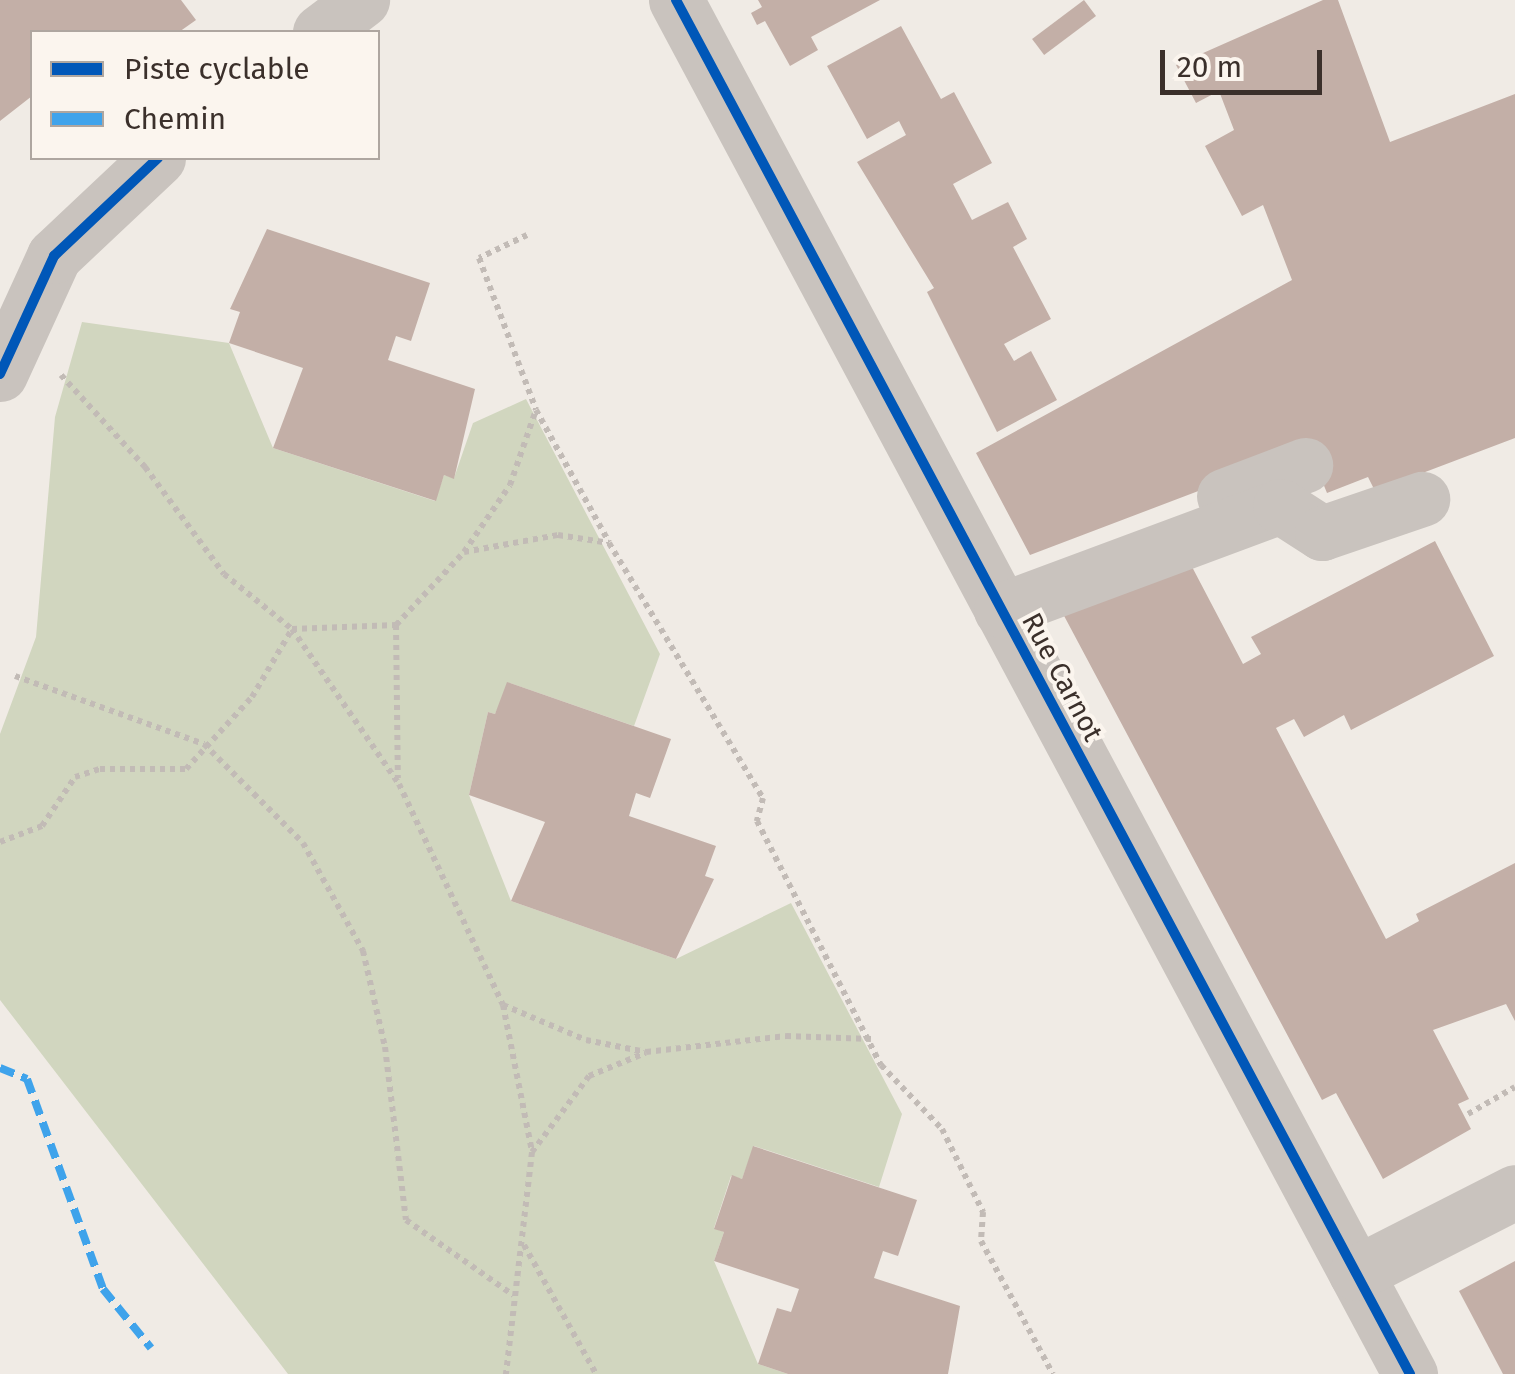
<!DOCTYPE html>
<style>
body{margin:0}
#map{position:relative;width:1515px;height:1374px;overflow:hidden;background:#f0ebe5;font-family:"Fira Sans",sans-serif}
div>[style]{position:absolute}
.green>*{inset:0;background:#d1d6bf}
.building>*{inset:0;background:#c3afa7;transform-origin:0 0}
.path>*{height:6px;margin-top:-3px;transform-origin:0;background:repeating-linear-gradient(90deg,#c2bbb6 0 5px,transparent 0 10px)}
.minor>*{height:55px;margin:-27.5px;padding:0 27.5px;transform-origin:27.5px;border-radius:27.5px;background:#c9c3be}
.quiet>*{height:8px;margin-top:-4px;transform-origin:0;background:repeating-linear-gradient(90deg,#3fa3eb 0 15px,transparent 0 23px)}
.cycleway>*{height:10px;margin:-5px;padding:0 5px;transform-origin:5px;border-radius:5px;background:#0057b8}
span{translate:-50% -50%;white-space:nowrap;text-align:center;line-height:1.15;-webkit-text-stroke:8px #fbf5ee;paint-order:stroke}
.street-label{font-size:28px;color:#3b302b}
.legend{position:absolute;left:30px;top:30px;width:350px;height:130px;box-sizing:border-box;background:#fbf5ee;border:2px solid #aea6a0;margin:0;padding:12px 18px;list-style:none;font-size:30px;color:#3b302b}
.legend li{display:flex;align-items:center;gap:20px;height:50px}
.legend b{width:50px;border:2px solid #aea6a0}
.scale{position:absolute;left:1160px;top:50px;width:162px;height:45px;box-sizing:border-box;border:5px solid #3b302b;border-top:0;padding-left:12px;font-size:30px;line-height:35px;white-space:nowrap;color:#3b302b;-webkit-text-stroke:8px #fbf5ee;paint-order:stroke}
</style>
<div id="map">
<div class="green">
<i style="clip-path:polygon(82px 322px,229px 343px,273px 448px,435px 501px,444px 475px,454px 478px,473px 423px,526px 399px,660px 654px,634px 726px,510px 683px,495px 714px,488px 712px,469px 795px,511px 901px,676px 959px,791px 903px,902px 1114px,879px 1187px,754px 1146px,742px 1179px,731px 1176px,714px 1228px,724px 1232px,714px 1261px,758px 1364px,788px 1374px,288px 1374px,0 1000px,0 734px,36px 637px,55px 417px)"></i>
</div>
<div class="building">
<i style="clip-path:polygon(0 0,181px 0,196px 20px,179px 32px,32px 32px,32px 96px,0 121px)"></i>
<i style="clip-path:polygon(758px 0,880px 0,811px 37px,818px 50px,790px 66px,765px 21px,757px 25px,751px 13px,762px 7px)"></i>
<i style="left:1084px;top:0;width:20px;height:65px;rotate:53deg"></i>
<i style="clip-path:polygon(1323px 0,1338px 0,1390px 142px,1515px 94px,1515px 438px,1375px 491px,1368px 477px,1327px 493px,1309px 449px,1030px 555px,976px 453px,1292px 280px,1263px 205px,1242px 216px,1205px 146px,1234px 130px,1219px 91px,1196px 103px,1176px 65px)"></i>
<i style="clip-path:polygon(901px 26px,941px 99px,954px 92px,992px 163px,953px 184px,972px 220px,1008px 202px,1027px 239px,1013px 247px,1051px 319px,1004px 344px,1014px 361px,1031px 351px,1057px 400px,997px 432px,927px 292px,934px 288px,857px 162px,906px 135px,899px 121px,867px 139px,827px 66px)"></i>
<i style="clip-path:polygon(267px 229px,430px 283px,411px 341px,396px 336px,388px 360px,475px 389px,454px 479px,444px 475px,436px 501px,273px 448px,303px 368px,229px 343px,240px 312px,230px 309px)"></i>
<i style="clip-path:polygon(1435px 541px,1494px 656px,1351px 730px,1344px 715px,1304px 737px,1294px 719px,1276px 728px,1386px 939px,1419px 921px,1416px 914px,1515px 863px,1515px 1021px,1506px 1004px,1433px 1030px,1469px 1099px,1458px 1104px,1471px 1129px,1383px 1179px,1336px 1093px,1322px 1100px,1062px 612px,1190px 563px,1243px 664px,1261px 654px,1251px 637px)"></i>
<i style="clip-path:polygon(507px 682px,671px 739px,650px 798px,636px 793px,629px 816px,716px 846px,705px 876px,714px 879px,676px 959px,511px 901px,545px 822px,469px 795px,488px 712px,495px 714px)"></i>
<i style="clip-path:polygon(753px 1146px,917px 1200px,898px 1256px,883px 1251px,874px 1278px,960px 1306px,948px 1374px,788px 1374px,758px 1364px,777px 1308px,791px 1312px,799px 1289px,714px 1261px,724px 1232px,714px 1229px,732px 1175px,742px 1179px)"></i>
<i style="clip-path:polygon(1515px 1261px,1515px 1374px,1503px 1374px,1459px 1291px)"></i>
</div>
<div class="path">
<i style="left:527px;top:235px;width:53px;rotate:154.4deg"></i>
<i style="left:479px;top:258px;width:162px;rotate:69.4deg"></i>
<i style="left:536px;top:410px;width:151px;rotate:61.1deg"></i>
<i style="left:61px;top:375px;width:125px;rotate:47.6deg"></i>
<i style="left:145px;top:467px;width:133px;rotate:53.6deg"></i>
<i style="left:224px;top:574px;width:87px;rotate:39deg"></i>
<i style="left:292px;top:629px;width:188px;rotate:55.4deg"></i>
<i style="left:399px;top:784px;width:244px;rotate:64.8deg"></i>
<i style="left:503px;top:1005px;width:150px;rotate:78.8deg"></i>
<i style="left:532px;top:1152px;width:224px;rotate:96.7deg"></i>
<i style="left:464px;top:552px;width:96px;rotate:-10.3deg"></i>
<i style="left:558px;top:535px;width:52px;rotate:8.9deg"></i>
<i style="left:609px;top:543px;width:298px;rotate:58.9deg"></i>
<i style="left:763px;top:798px;width:24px;rotate:105deg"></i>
<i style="left:757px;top:821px;width:274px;rotate:63.1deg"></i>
<i style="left:881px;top:1065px;width:88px;rotate:46.4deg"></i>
<i style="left:942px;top:1129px;width:93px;rotate:63.7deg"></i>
<i style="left:983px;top:1212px;width:29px;rotate:94deg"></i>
<i style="left:981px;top:1241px;width:151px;rotate:61.6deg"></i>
<i style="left:396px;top:625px;width:153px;rotate:89.3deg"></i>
<i style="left:15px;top:676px;width:201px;rotate:19.8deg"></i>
<i style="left:204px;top:744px;width:140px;rotate:45deg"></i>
<i style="left:303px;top:843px;width:124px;rotate:60.9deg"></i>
<i style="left:363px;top:951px;width:98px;rotate:77.1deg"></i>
<i style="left:385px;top:1047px;width:174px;rotate:83.1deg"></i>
<i style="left:406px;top:1220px;width:131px;rotate:35deg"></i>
<i style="left:0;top:842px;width:45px;rotate:-20.9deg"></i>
<i style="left:42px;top:826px;width:59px;rotate:-56deg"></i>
<i style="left:75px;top:777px;width:26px;rotate:-18deg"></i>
<i style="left:100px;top:769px;width:86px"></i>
<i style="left:186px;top:769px;width:98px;rotate:-47.5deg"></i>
<i style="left:252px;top:697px;width:79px;rotate:-59.5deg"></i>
<i style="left:292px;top:629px;width:104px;rotate:-2.2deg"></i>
<i style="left:396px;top:625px;width:100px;rotate:-47deg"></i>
<i style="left:464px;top:552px;width:81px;rotate:-55.5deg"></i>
<i style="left:510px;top:485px;width:79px;rotate:-70.9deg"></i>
<i style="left:503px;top:1005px;width:90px;rotate:22.9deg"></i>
<i style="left:586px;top:1040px;width:61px;rotate:11.3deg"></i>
<i style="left:646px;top:1052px;width:141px;rotate:-6.5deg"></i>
<i style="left:786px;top:1036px;width:85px;rotate:2deg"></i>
<i style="left:1468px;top:1114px;width:54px;rotate:-29.9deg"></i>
<i style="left:532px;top:1152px;width:95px;rotate:-53.1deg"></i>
<i style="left:589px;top:1076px;width:61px;rotate:-22.3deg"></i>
<i style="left:524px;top:1245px;width:148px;rotate:60.8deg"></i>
</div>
<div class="minor">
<i style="left:676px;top:0;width:1558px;rotate:61.89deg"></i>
<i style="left:320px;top:32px;width:53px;rotate:-37.3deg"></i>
<i style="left:0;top:374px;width:130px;rotate:-65.4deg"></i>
<i style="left:54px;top:256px;width:143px;rotate:-43.3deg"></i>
<i style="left:1224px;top:496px;width:87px;rotate:-20.9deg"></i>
<i style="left:1001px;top:610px;width:298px;rotate:-20.4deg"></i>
<i style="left:1280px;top:506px;width:50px;rotate:32.7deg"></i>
<i style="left:1322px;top:533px;width:106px;rotate:-18.8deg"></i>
<i style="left:1356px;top:1273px;width:178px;rotate:-27deg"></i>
</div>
<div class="quiet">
<i style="left:0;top:1068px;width:29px;rotate:22deg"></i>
<i style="left:27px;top:1079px;width:223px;rotate:70.1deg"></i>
<i style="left:103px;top:1289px;width:76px;rotate:50.9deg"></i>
</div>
<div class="cycleway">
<i style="left:676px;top:0;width:1558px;rotate:61.89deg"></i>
<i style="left:0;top:374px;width:130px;rotate:-65.4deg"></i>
<i style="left:54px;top:256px;width:143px;rotate:-43.3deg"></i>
</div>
<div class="street-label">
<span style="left:1062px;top:677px;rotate:62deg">Rue Carnot</span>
</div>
<ul class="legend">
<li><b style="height:12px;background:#0057b8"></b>Piste cyclable</li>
<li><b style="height:12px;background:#3fa3eb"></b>Chemin</li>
</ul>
<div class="scale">20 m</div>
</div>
